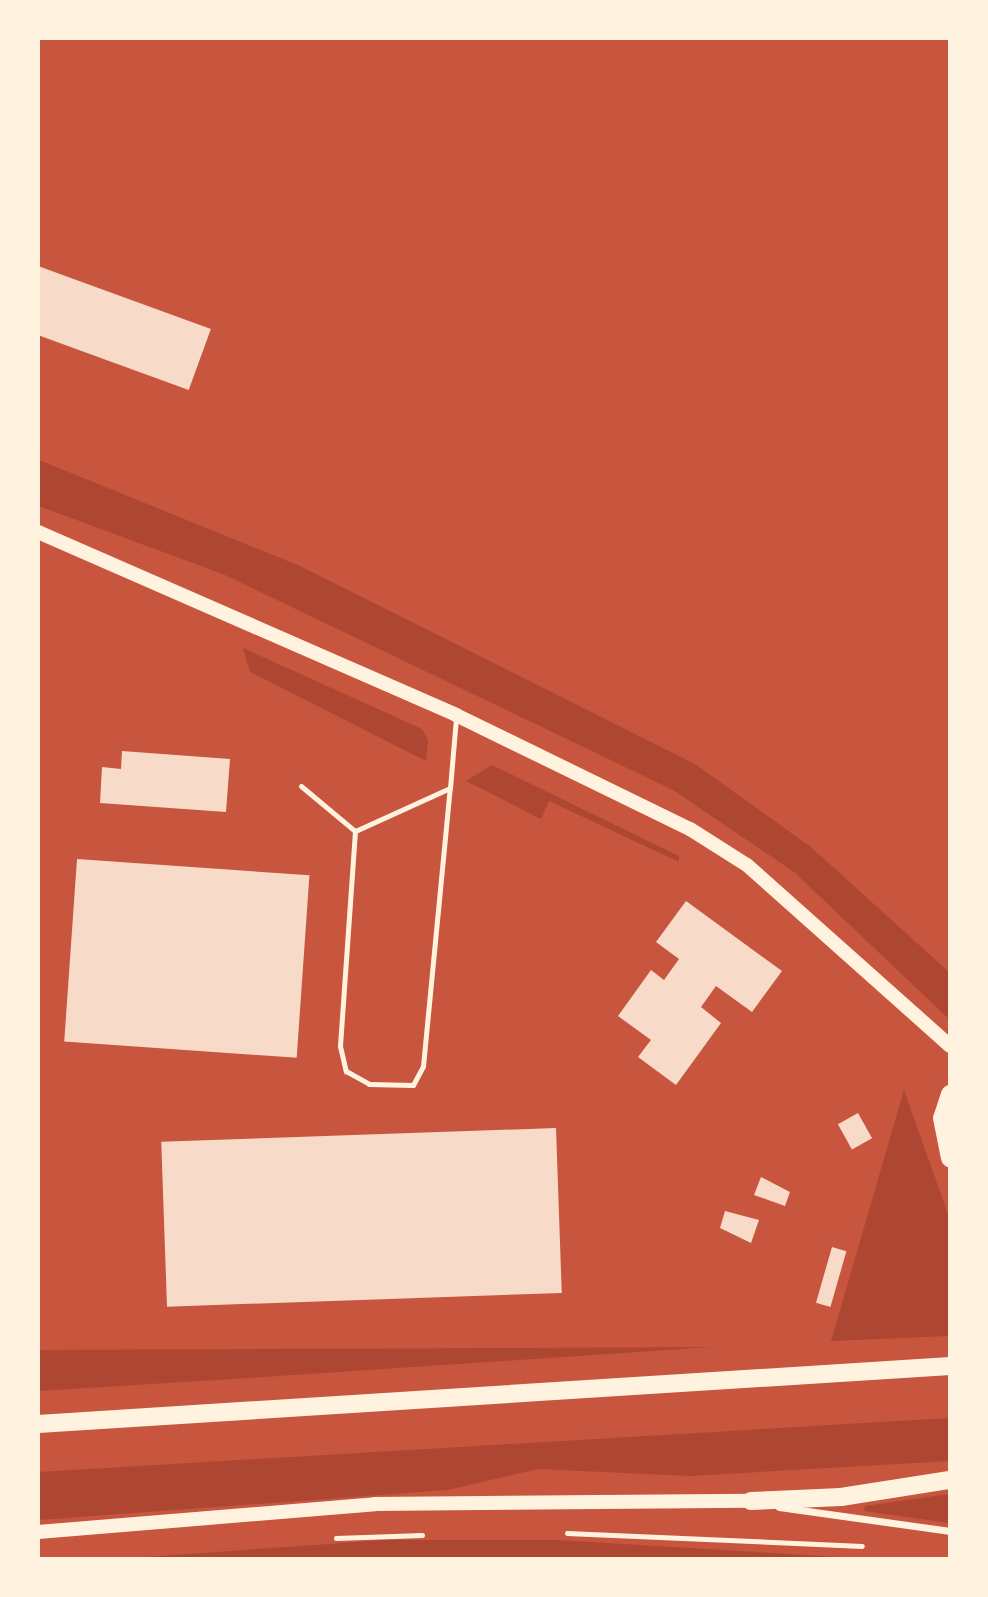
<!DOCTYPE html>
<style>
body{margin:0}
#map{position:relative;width:988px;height:1597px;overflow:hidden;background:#c8553d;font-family:"Work Sans",sans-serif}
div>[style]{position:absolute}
.green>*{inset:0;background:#ae4732}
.building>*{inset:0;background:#f7dbc8;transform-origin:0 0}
.path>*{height:4.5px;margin:-2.25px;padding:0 2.25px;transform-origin:2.25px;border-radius:2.25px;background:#fff3e0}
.service>*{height:5px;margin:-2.5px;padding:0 2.5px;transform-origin:2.5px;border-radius:2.5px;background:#fff3e0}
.minor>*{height:7px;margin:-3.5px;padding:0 3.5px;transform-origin:3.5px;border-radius:3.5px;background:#fff3e0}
.secondary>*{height:14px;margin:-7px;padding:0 7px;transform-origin:7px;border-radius:7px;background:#fff3e0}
.primary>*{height:18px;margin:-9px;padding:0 9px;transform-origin:9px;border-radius:9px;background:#fff3e0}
span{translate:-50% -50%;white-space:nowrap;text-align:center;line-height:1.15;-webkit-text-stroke:5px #fff3e0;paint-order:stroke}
.frame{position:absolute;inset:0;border:40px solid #fff3e0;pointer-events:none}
</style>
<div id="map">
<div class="green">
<i style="clip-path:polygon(39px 460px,300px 566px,695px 764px,812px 848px,949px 972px,949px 1019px,794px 872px,673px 790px,225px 575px,39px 506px)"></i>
<i style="clip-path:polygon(243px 648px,422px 729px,428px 740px,426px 761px,250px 672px)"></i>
<i style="clip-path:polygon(492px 765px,679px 856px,679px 862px,549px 801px,541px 819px,466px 781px)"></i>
<i style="clip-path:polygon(904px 1090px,949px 1217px,949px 1336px,831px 1341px)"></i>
<i style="clip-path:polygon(712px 1347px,264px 1377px,39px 1391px,39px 1350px)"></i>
<i style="clip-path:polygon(949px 1418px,949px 1461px,690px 1476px,538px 1469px,448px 1490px,39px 1520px,39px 1472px)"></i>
<i style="clip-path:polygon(949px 1494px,949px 1523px,864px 1511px,865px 1506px)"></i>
<i style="clip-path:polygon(385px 1540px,557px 1540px,854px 1558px,132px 1558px)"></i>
</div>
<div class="building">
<i style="left:38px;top:266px;width:184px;height:65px;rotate:20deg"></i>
<i style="clip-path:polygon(122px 751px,230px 759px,226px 812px,100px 803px,102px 767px,121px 769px)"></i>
<i style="left:77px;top:859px;width:233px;height:183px;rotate:4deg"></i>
<i style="clip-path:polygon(686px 901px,782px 971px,752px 1012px,716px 986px,701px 1007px,721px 1023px,676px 1085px,638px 1057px,651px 1040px,618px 1016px,651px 970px,664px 980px,679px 959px,656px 942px)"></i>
<i style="left:858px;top:1113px;width:29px;height:23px;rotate:61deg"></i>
<i style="left:556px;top:1128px;width:165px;height:395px;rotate:88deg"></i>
<i style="clip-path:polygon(761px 1177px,790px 1192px,785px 1206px,754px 1195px)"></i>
<i style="clip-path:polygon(725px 1211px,759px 1220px,751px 1243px,720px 1228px)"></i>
<i style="left:832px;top:1247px;width:15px;height:58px;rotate:16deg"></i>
</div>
<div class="path">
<i style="left:567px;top:1533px;width:295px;rotate:2.5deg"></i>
<i style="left:336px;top:1538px;width:86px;rotate:-2deg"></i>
</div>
<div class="service">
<i style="left:301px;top:786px;width:70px;rotate:39.8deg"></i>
<i style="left:450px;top:788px;width:104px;rotate:155.6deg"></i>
<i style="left:355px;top:831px;width:216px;rotate:94deg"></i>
<i style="left:340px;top:1046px;width:26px;rotate:77deg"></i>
<i style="left:346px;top:1071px;width:26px;rotate:29deg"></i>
<i style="left:369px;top:1084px;width:44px;rotate:1.3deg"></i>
<i style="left:413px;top:1085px;width:21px;rotate:-62deg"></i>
<i style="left:423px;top:1066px;width:279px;rotate:-84.5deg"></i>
<i style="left:450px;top:788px;width:70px;rotate:-85.1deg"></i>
</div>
<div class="minor">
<i style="left:779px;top:1507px;width:173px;rotate:8deg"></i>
</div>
<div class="secondary">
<i style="left:38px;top:532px;width:456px;rotate:23.6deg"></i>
<i style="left:456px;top:715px;width:260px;rotate:26deg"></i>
<i style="left:690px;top:829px;width:67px;rotate:32.3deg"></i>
<i style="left:747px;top:865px;width:272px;rotate:41.7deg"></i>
<i style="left:38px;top:1532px;width:338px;rotate:-4.7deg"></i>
<i style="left:375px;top:1504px;width:376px;rotate:-0.5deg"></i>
</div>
<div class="primary">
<i style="left:950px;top:1094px;width:25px;rotate:108deg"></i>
<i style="left:942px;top:1118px;width:41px;rotate:78.7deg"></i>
<i style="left:38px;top:1424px;width:914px;rotate:-3.64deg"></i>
<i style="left:751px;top:1501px;width:90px;rotate:-2.5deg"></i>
<i style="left:841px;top:1497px;width:110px;rotate:-8.9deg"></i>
</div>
<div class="frame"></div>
</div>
